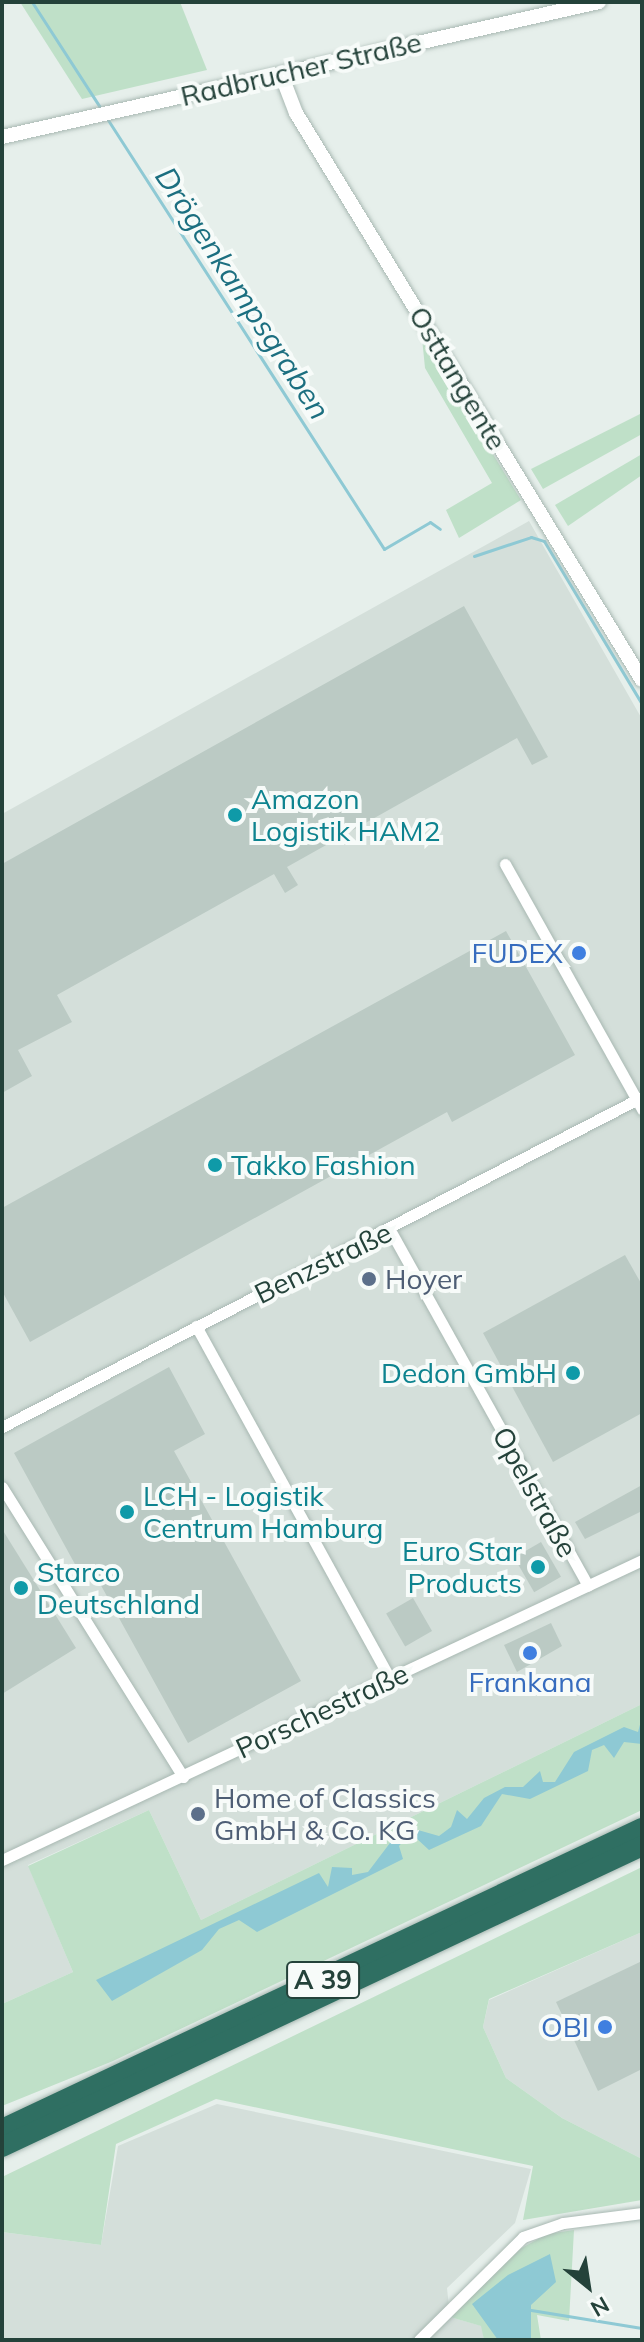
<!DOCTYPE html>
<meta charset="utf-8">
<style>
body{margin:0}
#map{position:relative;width:644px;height:2342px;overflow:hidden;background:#e6efeb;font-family:Mulish,sans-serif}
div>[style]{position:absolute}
.built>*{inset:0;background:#d4dfda}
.green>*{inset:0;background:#bfe0c8}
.water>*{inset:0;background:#8ec9d4}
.stream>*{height:3px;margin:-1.5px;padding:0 1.5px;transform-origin:1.5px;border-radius:1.5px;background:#8ec9d4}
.building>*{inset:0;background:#bbcac4;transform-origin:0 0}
.roads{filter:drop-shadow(0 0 2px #a8b8b2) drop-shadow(0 0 2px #a8b8b2)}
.minor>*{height:11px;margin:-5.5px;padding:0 5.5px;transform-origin:5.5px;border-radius:5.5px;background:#fff}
.tertiary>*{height:14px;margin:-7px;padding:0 7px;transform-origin:7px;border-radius:7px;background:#fff}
.motorway>*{height:20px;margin:-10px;padding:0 10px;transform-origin:10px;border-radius:10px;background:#2f6f62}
.dots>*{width:22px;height:22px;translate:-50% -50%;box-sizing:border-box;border:4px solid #f7fbf9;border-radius:50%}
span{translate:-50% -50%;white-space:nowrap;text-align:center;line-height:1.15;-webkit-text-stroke:8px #f7fbf9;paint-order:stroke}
.shield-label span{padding:2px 6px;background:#f7fbf9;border:2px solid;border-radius:6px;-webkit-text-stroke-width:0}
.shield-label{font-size:26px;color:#24423a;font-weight:700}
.street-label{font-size:28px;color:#24423a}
.culture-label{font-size:28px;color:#0d838f}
.left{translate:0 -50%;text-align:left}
.right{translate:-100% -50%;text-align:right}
.shop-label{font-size:28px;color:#366cbe}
.service-label{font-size:28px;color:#4e5e75}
.water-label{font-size:30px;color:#1c6f80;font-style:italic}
.frame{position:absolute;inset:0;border:4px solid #24423a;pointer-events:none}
.north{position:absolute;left:548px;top:2246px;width:80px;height:80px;-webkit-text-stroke:6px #f7fbf9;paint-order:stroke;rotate:150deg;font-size:22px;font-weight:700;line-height:32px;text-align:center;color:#24423a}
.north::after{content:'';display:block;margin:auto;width:28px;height:36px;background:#24423a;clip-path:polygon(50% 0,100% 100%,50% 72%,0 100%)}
</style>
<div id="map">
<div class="built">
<i style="clip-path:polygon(529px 521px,642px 719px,642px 1704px,201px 1920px,149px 1810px,28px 1865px,73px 1972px,2px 2004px,2px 814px)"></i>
<i style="clip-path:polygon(642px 1932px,642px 2159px,562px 2118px,506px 2078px,483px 2027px,489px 2000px)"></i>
<i style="clip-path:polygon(217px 2104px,531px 2169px,515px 2223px,447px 2288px,450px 2317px,482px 2326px,484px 2340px,2px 2340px,2px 2232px,101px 2245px,118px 2146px)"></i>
</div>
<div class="green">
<i style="clip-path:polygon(20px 2px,180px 2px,207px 70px,82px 99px)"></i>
<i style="clip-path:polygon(422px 338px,521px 500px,459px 538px,446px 510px,492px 483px,425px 368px)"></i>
<i style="clip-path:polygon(642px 413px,642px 434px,543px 489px,531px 469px)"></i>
<i style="clip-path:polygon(642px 454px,642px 475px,568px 526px,555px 505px)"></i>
<i style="clip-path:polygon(642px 1704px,642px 1810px,113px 2061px,2px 2106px,2px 2004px,73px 1972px,28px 1866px,149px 1810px,201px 1920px)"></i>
<i style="clip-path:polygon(642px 1867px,642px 1932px,489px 1999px,483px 2027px,506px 2078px,562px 2118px,642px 2159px,642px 2200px,523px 2220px,533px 2166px,216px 2099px,116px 2144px,101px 2245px,2px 2232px,2px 2177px)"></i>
<i style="clip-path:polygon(574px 2230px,569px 2321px,537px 2315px,541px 2340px,484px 2340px,481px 2326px,450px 2317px,520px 2249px,547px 2234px)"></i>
</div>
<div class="water">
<i style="clip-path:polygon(642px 1717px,642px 1744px,624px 1742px,614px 1758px,604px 1745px,592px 1750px,588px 1771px,530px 1799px,502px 1794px,481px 1826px,429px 1850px,415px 1837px,406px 1838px,399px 1846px,403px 1859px,257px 1932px,239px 1920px,219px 1929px,202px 1950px,112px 2001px,96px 1980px,319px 1873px,328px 1887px,332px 1867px,352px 1868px,352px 1875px,368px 1872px,393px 1839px,418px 1830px,439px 1836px,451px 1827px,457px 1810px,467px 1819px,484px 1798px,505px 1787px,523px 1787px,540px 1771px,543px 1782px,555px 1782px,574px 1752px,624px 1727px,638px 1732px)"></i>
<i style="clip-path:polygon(550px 2254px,556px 2282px,531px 2305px,531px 2340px,498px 2340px,472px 2304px,508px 2275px)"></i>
</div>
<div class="stream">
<i style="left:32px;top:2px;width:129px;rotate:57.1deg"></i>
<i style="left:108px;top:120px;width:510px;rotate:57.24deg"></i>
<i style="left:384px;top:549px;width:53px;rotate:-30.4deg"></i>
<i style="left:430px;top:522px;width:12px;rotate:35deg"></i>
<i style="left:474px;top:556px;width:60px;rotate:-18.4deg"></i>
<i style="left:531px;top:537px;width:14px;rotate:17deg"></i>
<i style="left:544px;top:541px;width:190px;rotate:59deg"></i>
<i style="left:531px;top:2310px;width:112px;rotate:9.2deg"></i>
</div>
<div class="building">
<i style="clip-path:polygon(464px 606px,548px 757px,532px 765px,517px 738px,287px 867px,298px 885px,285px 893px,274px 874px,57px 995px,72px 1022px,18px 1050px,32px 1076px,2px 1093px,2px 864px)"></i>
<i style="clip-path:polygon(506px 931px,575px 1055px,452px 1122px,447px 1112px,30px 1342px,2px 1291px,2px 1208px)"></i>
<i style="clip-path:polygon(625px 1255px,642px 1285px,642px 1413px,553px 1462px,483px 1333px)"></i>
<i style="clip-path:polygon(169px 1367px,205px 1434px,174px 1451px,301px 1681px,188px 1743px,93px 1571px,82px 1577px,14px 1453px)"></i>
<i style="clip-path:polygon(642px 1485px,642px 1511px,585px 1539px,575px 1522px)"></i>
<i style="clip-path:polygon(2px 1529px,76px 1648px,2px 1694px)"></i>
<i style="left:541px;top:1542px;width:40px;height:31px;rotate:60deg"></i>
<i style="left:413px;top:1598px;width:38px;height:31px;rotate:60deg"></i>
<i style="clip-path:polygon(551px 1623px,562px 1646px,517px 1672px,504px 1645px)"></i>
<i style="clip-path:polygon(642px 1961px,642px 2069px,598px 2091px,556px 2002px)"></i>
</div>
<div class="roads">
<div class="minor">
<i style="left:505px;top:864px;width:281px;rotate:60.8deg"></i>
<i style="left:390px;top:1230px;width:407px;rotate:60.9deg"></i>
<i style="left:196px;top:1326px;width:403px;rotate:61.2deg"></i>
<i style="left:2px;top:1427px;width:720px;rotate:-27.28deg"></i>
<i style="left:2px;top:1487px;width:342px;rotate:58deg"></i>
<i style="left:2px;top:1860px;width:707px;rotate:-25.11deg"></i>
<i style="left:419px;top:2340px;width:146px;rotate:-44.7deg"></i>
<i style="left:523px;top:2237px;width:42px;rotate:-19.3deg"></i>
<i style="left:563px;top:2223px;width:80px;rotate:-7.2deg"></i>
</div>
<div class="tertiary">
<i style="left:281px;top:74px;width:42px;rotate:69deg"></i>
<i style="left:296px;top:113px;width:664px;rotate:58.61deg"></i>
<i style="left:2px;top:137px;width:612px;rotate:-12.74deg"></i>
</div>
<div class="motorway">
<i style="left:2px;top:2129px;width:707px;rotate:-25.19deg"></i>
<i style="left:2px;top:2147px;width:707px;rotate:-25.19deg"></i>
</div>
</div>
<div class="dots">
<i style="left:235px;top:815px;background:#0f9aa8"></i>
<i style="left:579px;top:953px;background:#3f7fe0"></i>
<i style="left:215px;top:1165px;background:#0f9aa8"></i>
<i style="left:369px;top:1279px;background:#5c6f8a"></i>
<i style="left:573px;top:1373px;background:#0f9aa8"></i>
<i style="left:127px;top:1512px;background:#0f9aa8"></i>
<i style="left:538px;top:1567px;background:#0f9aa8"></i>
<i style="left:21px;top:1588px;background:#0f9aa8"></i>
<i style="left:530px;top:1653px;background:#3f7fe0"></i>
<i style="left:198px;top:1814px;background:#5c6f8a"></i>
<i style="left:605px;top:2027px;background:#3f7fe0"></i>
</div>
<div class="shield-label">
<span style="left:323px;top:1980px">A 39</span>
</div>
<div class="street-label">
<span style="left:301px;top:69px;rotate:-13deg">Radbrucher Straße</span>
<span style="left:458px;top:378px;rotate:59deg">Osttangente</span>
<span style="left:323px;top:1263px;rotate:-26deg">Benzstraße</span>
<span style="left:535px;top:1492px;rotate:61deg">Opelstraße</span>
<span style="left:322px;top:1711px;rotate:-25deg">Porschestraße</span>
</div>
<div class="culture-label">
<span class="left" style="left:251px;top:815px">Amazon<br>Logistik HAM2</span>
<span class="left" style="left:231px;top:1165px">Takko Fashion</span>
<span class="right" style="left:557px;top:1373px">Dedon GmbH</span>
<span class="left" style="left:143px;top:1512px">LCH - Logistik<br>Centrum Hamburg</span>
<span class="right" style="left:522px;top:1567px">Euro Star<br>Products</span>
<span class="left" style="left:37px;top:1588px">Starco<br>Deutschland</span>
</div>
<div class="shop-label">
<span class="right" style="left:563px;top:953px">FUDEX</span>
<span style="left:530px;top:1682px">Frankana</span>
<span class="right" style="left:589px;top:2027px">OBI</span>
</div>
<div class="service-label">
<span class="left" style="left:385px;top:1279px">Hoyer</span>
<span class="left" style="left:214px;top:1814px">Home of Classics<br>GmbH &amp; Co. KG</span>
</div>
<div class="water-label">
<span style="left:243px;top:293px;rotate:57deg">Drögenkampsgraben</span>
</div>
<div class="frame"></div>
<div class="north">N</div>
</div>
